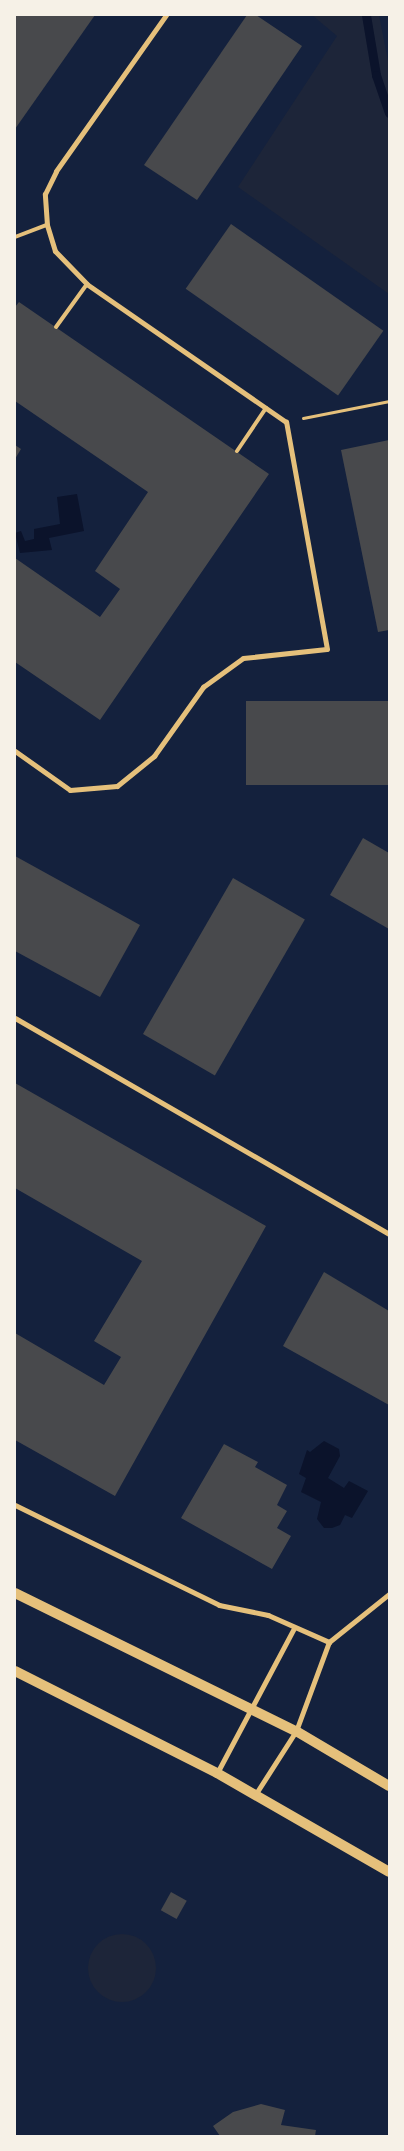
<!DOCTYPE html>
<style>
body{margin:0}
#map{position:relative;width:404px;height:2151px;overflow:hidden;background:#14213d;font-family:"Fira Sans",sans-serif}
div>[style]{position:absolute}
.green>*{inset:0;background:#1d2539}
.round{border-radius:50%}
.water>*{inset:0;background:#0b132b}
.stream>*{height:9px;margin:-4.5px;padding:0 4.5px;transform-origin:4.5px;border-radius:4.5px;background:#0b132b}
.building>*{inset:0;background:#48494c;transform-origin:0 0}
.path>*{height:3px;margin:-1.5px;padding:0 1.5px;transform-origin:1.5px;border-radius:1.5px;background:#e5c07b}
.service>*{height:4px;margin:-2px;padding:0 2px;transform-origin:2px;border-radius:2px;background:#e5c07b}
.minor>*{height:5px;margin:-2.5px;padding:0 2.5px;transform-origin:2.5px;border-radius:2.5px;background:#e5c07b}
.secondary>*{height:10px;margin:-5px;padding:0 5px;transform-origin:5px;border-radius:5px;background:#e5c07b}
span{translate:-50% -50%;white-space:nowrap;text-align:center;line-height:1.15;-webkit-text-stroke:4px #f6f1e7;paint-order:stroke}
.frame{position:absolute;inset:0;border:16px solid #f6f1e7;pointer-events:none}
</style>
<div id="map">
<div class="green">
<i style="clip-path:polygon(312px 15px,379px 15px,389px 66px,389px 294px,238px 187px,337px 36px)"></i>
<i class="round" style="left:88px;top:1934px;width:68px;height:68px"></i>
</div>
<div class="water">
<i style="clip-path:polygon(77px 494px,84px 531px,49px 538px,52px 550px,20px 553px,15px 533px,21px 531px,25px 541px,34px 539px,34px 529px,60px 524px,57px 497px)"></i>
<i style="clip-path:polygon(324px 1441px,339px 1449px,340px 1456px,328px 1478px,344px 1488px,349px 1481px,368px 1491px,352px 1518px,345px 1515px,340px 1525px,332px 1528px,324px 1528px,317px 1519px,321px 1502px,301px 1492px,306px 1478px,299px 1474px,307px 1450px,310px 1452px)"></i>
</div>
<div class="stream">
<i style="left:366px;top:15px;width:61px;rotate:80.5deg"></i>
<i style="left:376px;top:75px;width:40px;rotate:71.1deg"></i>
</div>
<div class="building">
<i style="clip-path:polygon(15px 15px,95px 15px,15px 129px)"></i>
<i style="clip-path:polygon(247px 15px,256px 15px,302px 46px,197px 200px,144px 165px)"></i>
<i style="left:231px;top:224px;width:186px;height:79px;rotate:35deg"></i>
<i style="clip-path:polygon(19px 302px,269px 474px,100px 720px,15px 662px,15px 558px,100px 617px,120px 589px,95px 571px,148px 492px,15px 401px,15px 307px)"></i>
<i style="clip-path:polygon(389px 440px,389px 630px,378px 632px,341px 450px)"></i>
<i style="clip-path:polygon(15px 445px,21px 449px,15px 459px)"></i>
<i style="left:389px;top:701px;width:84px;height:143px;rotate:90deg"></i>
<i style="clip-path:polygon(363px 838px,389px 853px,389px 929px,330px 895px)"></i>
<i style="clip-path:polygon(15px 856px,140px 925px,100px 997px,15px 951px)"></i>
<i style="left:233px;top:878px;width:83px;height:180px;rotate:30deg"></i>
<i style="clip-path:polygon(15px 1083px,266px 1226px,115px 1496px,15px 1440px,15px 1333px,104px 1385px,121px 1357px,94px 1341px,142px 1261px,15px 1188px)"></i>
<i style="clip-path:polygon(324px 1272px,389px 1311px,389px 1405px,283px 1346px)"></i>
<i style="clip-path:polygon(224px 1444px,258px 1462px,255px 1467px,287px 1485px,277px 1505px,287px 1511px,277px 1528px,291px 1536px,272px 1569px,181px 1518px)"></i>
<i style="left:171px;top:1892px;width:18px;height:21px;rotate:29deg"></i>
<i style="clip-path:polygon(261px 2104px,285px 2110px,281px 2125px,316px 2130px,315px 2136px,220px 2136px,213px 2126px,233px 2112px)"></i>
</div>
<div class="path">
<i style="left:303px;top:418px;width:88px;rotate:-11.2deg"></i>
</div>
<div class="service">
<i style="left:15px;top:237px;width:34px;rotate:-21deg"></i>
<i style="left:56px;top:327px;width:53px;rotate:-54.2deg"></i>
<i style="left:237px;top:451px;width:52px;rotate:-56deg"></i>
</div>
<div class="minor">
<i style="left:15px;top:751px;width:67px;rotate:35.3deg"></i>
<i style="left:70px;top:790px;width:47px;rotate:-4.9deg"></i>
<i style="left:117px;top:786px;width:48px;rotate:-39deg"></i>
<i style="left:154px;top:756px;width:85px;rotate:-54.6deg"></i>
<i style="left:203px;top:687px;width:49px;rotate:-35.9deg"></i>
<i style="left:243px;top:658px;width:84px;rotate:-6.1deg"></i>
<i style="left:327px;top:649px;width:231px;rotate:-100.2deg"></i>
<i style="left:286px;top:422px;width:242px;rotate:-145.3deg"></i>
<i style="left:87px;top:284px;width:46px;rotate:-134.1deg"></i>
<i style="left:55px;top:251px;width:27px;rotate:-107deg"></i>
<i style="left:47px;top:225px;width:31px;rotate:-94deg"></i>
<i style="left:45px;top:194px;width:25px;rotate:-64deg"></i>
<i style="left:56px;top:171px;width:191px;rotate:-54.8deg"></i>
<i style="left:15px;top:1018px;width:432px;rotate:30deg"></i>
<i style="left:15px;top:1505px;width:227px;rotate:26.1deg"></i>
<i style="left:219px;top:1605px;width:50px;rotate:11.5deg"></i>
<i style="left:268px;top:1615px;width:67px;rotate:23.9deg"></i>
<i style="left:217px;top:1773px;width:164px;rotate:-62deg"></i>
<i style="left:255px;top:1795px;width:76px;rotate:-57.4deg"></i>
<i style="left:296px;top:1731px;width:95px;rotate:-69.7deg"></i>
<i style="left:329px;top:1642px;width:77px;rotate:-38.7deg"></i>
</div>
<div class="secondary">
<i style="left:15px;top:1593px;width:313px;rotate:26.2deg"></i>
<i style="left:296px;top:1731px;width:108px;rotate:30.6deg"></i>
<i style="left:15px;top:1671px;width:226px;rotate:26.8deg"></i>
<i style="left:217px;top:1773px;width:198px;rotate:29.9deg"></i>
</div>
<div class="frame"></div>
</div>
